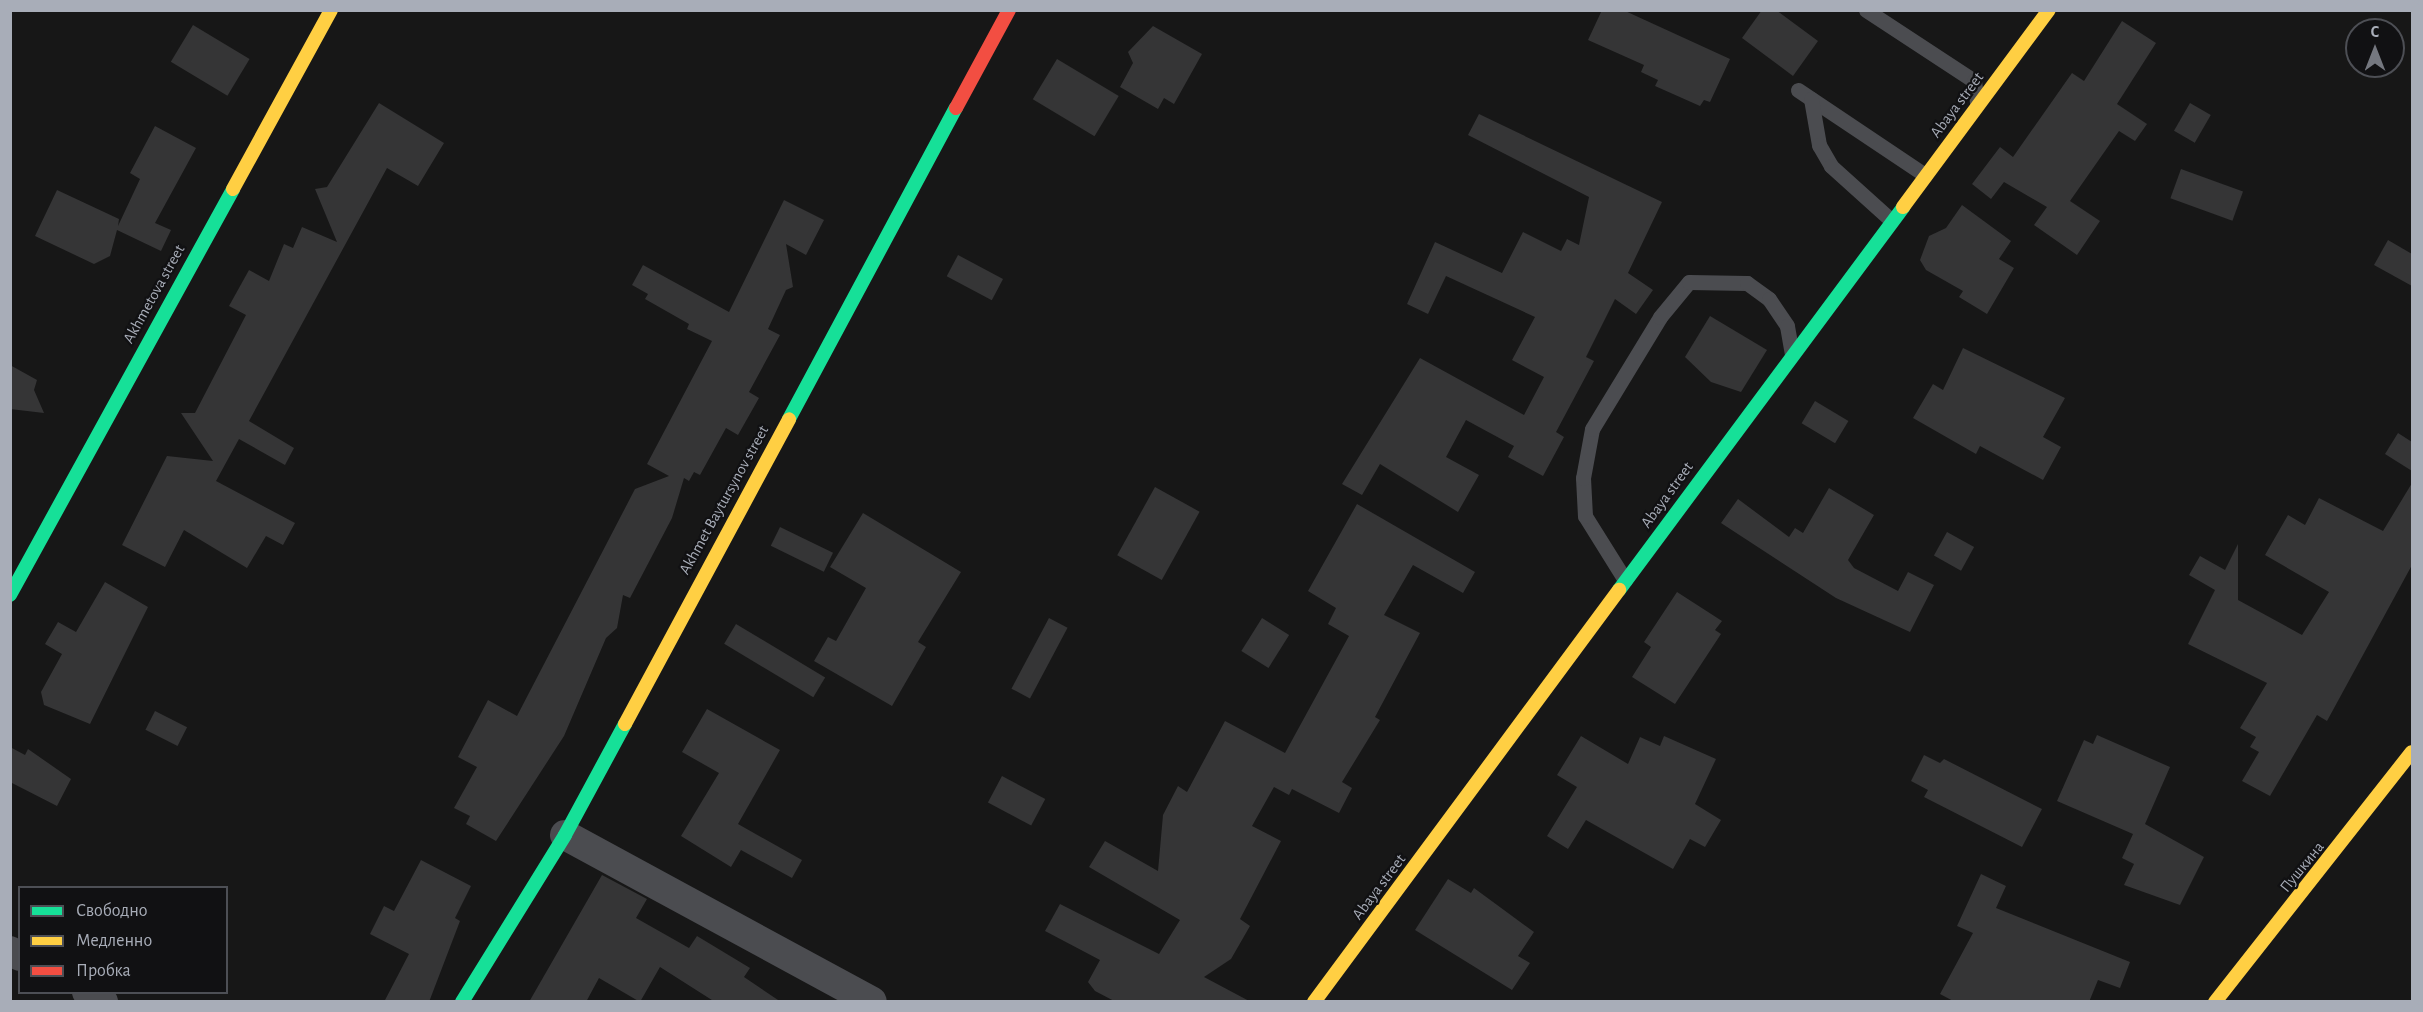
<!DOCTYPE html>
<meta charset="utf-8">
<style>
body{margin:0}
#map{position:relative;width:2423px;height:1012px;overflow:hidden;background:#171717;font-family:"Alegreya Sans",sans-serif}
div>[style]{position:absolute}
.building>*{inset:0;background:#353536;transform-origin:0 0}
.lane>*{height:15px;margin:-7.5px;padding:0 7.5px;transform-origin:7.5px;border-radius:7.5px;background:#4b4c50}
.street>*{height:30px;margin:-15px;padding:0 15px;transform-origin:15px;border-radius:15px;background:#4b4c50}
.fast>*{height:14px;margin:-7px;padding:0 7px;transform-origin:7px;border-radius:7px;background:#16e098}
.slow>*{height:14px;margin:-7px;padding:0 7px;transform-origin:7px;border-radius:7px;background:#ffcf43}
.jam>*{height:14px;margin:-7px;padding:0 7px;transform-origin:7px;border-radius:7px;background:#f24e42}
span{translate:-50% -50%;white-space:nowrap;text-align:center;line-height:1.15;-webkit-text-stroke:4.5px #111113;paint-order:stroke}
.street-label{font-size:16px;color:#a8adb8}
.frame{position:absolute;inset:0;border:12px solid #a8adb8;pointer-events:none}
.legend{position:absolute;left:18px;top:886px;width:210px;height:108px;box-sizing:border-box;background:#111113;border:2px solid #4d4f55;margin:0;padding:8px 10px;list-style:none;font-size:18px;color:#a8adb8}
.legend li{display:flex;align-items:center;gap:12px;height:30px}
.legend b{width:30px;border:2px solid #4d4f55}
.north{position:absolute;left:2345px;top:18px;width:60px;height:60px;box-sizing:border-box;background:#111113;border:2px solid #4d4f55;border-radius:50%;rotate:0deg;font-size:16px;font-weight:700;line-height:24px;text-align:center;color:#a8adb8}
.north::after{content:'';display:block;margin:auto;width:21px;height:27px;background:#757880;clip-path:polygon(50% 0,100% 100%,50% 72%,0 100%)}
</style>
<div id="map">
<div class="building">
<i style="clip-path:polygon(1602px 10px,1623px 10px,1730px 59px,1710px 102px,1704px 100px,1700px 106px,1655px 86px,1658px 80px,1641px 72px,1644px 65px,1588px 40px)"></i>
<i style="clip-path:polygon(1762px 10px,1776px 10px,1818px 41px,1793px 76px,1742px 38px)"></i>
<i style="clip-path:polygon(2122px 21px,2156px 43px,2117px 104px,2147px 124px,2135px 141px,2119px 131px,2070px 201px,2100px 221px,2077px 255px,2034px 225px,2047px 207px,2004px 182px,1991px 199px,1972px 184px,2000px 147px,2013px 157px,2072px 73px,2084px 81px)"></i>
<i style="left:193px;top:25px;width:66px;height:43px;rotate:31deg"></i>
<i style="clip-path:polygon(1153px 26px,1202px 54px,1174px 104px,1164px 98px,1158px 109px,1120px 87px,1133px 63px,1128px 52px)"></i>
<i style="left:1057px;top:59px;width:72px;height:47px;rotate:31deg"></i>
<i style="clip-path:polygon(379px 103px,444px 143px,418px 186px,387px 168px,249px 421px,294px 448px,285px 465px,239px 439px,216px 481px,295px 523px,283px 545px,266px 536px,247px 568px,184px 530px,165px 567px,122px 545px,167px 456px,213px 461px,181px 413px,195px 413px,246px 315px,229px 306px,249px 270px,269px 281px,284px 244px,293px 248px,302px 227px,337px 242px,315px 189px,327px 187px)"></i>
<i style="left:2190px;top:103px;width:24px;height:32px;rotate:30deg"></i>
<i style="clip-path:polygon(1479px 114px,1662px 202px,1628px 273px,1653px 290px,1636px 314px,1615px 299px,1586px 357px,1594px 361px,1556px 432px,1564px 437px,1543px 476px,1508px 457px,1514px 446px,1466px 420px,1446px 457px,1479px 475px,1458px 512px,1380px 464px,1362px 495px,1342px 484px,1420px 358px,1524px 415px,1544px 377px,1512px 360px,1535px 317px,1446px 276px,1428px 314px,1407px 304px,1435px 242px,1502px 273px,1523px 232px,1561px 251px,1567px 239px,1579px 245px,1589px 197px,1468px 135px)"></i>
<i style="clip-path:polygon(155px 126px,196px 148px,155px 223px,171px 230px,161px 251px,117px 230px,110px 256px,94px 264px,35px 236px,57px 190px,119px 219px,118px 226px,140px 179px,130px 173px)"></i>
<i style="left:2181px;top:169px;width:66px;height:31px;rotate:20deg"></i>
<i style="clip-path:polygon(784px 200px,824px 220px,806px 255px,786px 244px,793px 287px,786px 290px,768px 329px,780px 335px,749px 392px,759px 398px,738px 435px,726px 428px,700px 475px,694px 472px,689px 481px,684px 478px,672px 518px,630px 598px,623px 595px,617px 628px,606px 638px,564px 736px,496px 841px,466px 824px,470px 816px,454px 808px,477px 767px,458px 757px,488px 700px,517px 716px,635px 489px,669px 476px,647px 464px,712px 341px,687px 329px,689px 324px,645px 299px,648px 294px,632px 285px,643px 265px,729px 312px)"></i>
<i style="clip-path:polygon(1962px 205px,2011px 241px,1999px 259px,2014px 268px,1987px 314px,1959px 297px,1963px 291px,1926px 270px,1920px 260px,1929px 236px,1946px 228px)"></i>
<i style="clip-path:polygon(2388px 240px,2412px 254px,2412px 286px,2374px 265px)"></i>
<i style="left:958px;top:255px;width:51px;height:24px;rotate:28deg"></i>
<i style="clip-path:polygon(1710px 316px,1767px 350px,1741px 392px,1711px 382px,1685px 357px)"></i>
<i style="clip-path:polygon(1963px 348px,2065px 398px,2043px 437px,2061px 447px,2043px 480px,1980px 446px,1976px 454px,1913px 418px,1933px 384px,1943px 390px)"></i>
<i style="clip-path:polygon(10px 365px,37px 380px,34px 390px,44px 413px,10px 409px)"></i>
<i style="left:1815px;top:401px;width:39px;height:26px;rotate:31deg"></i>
<i style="clip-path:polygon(2398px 433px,2412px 442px,2412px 471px,2385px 454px)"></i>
<i style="clip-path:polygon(2412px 483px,2412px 565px,2327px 721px,2317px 715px,2270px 796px,2242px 781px,2259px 752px,2250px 747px,2256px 737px,2240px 728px,2267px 683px,2188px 644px,2215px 590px,2189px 575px,2200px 556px,2225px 570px,2238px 544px,2238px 600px,2302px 635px,2329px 592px,2265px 555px,2288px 515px,2305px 525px,2319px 498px,2383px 531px)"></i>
<i style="left:1155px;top:487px;width:51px;height:78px;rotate:29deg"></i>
<i style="clip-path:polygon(1829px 488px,1874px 515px,1848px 560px,1854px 568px,1898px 591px,1908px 572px,1934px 585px,1910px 632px,1836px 598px,1721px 523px,1738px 499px,1789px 537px,1795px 528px,1803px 533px)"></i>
<i style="clip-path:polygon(1357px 504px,1475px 572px,1463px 593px,1413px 565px,1384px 615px,1420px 633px,1375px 717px,1380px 720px,1342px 782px,1352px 788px,1339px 813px,1292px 789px,1289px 795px,1274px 787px,1252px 826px,1281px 841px,1240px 919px,1250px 926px,1231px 959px,1204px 977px,1251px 1002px,1116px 1002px,1095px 991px,1088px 982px,1100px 960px,1045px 931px,1060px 904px,1159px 954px,1180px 920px,1089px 867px,1105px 841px,1158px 871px,1163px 815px,1178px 786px,1187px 792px,1225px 721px,1285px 753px,1349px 636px,1328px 624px,1336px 608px,1308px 591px)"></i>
<i style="clip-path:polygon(863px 513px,961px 572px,918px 642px,926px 647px,892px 706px,814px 661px,828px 637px,836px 641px,866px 588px,830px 567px)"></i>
<i style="left:780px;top:527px;width:59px;height:21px;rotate:26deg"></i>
<i style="left:1947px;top:532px;width:31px;height:27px;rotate:29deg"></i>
<i style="clip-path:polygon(105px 582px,148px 607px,90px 724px,44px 705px,41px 692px,62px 654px,45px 644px,58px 622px,76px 632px)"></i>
<i style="clip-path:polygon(1677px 592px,1722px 621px,1715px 630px,1721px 634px,1675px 704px,1632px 677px,1651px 647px,1644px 642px)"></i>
<i style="left:1049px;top:618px;width:21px;height:80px;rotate:28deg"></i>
<i style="left:1262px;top:618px;width:32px;height:39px;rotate:32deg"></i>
<i style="left:736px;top:624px;width:104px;height:23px;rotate:31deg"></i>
<i style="clip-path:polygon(707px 709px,780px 750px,738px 824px,802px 860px,792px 878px,741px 850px,731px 867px,681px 836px,719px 773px,682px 752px)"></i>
<i style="left:155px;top:711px;width:36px;height:21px;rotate:27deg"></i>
<i style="clip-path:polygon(2097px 735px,2170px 767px,2145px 824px,2204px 857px,2180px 905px,2124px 885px,2134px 864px,2122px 858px,2133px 834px,2057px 801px,2084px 740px,2093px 744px)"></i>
<i style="clip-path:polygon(1581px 736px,1628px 764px,1640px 737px,1660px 746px,1664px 736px,1716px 759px,1695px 804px,1721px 820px,1705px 847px,1690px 839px,1673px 869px,1586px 820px,1568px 849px,1547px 836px,1577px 787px,1557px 775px)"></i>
<i style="clip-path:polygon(10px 747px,25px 755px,28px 749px,71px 779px,57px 806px,10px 782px)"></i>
<i style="clip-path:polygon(1924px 755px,1940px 763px,1944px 759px,2042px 809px,2022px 847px,1924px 797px,1928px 790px,1911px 781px)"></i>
<i style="left:1002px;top:776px;width:49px;height:30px;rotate:28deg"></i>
<i style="clip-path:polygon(421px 860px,471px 886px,455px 918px,460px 921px,429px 1002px,384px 1002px,409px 954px,370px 934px,384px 906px,394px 911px)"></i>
<i style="clip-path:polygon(1981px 874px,2006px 886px,1996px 908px,2130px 962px,2120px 988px,2098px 980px,2089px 1002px,1955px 1002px,1940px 994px,1973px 933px,1957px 926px)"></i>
<i style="clip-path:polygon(602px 875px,647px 899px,636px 918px,689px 948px,697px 936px,750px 968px,744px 977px,781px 1002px,715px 1002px,660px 967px,640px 1002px,599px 978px,586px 1002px,529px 1002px)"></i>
<i style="clip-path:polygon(1448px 879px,1471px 893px,1474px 888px,1534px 932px,1518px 956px,1530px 963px,1512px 990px,1415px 930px)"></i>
</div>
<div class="lane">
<i style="left:1866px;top:10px;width:129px;rotate:33.3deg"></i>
<i style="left:1974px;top:81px;width:22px;rotate:82deg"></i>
<i style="left:1798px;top:90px;width:153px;rotate:33.8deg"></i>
<i style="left:1811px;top:99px;width:47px;rotate:80.1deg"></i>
<i style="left:1819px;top:145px;width:24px;rotate:60deg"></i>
<i style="left:1831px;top:166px;width:81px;rotate:42deg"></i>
<i style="left:1625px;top:580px;width:75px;rotate:-122deg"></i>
<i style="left:1585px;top:516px;width:38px;rotate:-93deg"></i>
<i style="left:1583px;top:478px;width:50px;rotate:-79.6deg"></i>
<i style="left:1592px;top:429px;width:131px;rotate:-58.7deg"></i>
<i style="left:1660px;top:317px;width:45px;rotate:-50.4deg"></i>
<i style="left:1689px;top:282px;width:58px;rotate:1deg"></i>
<i style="left:1747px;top:283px;width:27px;rotate:36deg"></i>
<i style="left:1769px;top:299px;width:32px;rotate:56deg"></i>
<i style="left:1787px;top:326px;width:27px;rotate:80deg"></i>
</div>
<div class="street">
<i style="left:565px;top:835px;width:349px;rotate:28.5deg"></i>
<i style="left:10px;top:951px;width:11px;rotate:27deg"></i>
<i style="left:87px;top:992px;width:19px;rotate:32deg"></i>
</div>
<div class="fast">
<i style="left:789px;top:419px;width:353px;rotate:-61.8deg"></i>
<i style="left:1619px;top:590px;width:477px;rotate:-53.4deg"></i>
<i style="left:10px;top:595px;width:463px;rotate:-61.2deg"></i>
<i style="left:462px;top:1002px;width:196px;rotate:-58.3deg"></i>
<i style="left:565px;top:835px;width:126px;rotate:-61.6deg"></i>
</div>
<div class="slow">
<i style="left:233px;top:189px;width:204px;rotate:-61.3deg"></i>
<i style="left:1903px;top:207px;width:245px;rotate:-53.5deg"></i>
<i style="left:625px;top:724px;width:346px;rotate:-61.7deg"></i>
<i style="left:1314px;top:1002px;width:513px;rotate:-53.49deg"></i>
<i style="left:2215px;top:1002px;width:318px;rotate:-51.8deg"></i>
</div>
<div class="jam">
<i style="left:956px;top:108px;width:111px;rotate:-61.6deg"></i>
</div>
<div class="street-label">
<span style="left:1957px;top:105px;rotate:-53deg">Abaya street</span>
<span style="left:154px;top:294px;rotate:-61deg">Akhmetova street</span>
<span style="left:1667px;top:495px;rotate:-54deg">Abaya street</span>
<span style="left:724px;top:500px;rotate:-61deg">Akhmet Baytursynov street</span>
<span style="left:2302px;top:867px;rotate:-51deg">Пушкина</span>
<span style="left:1379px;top:887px;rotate:-53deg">Abaya street</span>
</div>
<div class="frame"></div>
<ul class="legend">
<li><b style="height:8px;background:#16e098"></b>Свободно</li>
<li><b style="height:8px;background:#ffcf43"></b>Медленно</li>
<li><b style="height:8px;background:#f24e42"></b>Пробка</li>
</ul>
<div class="north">С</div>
</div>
